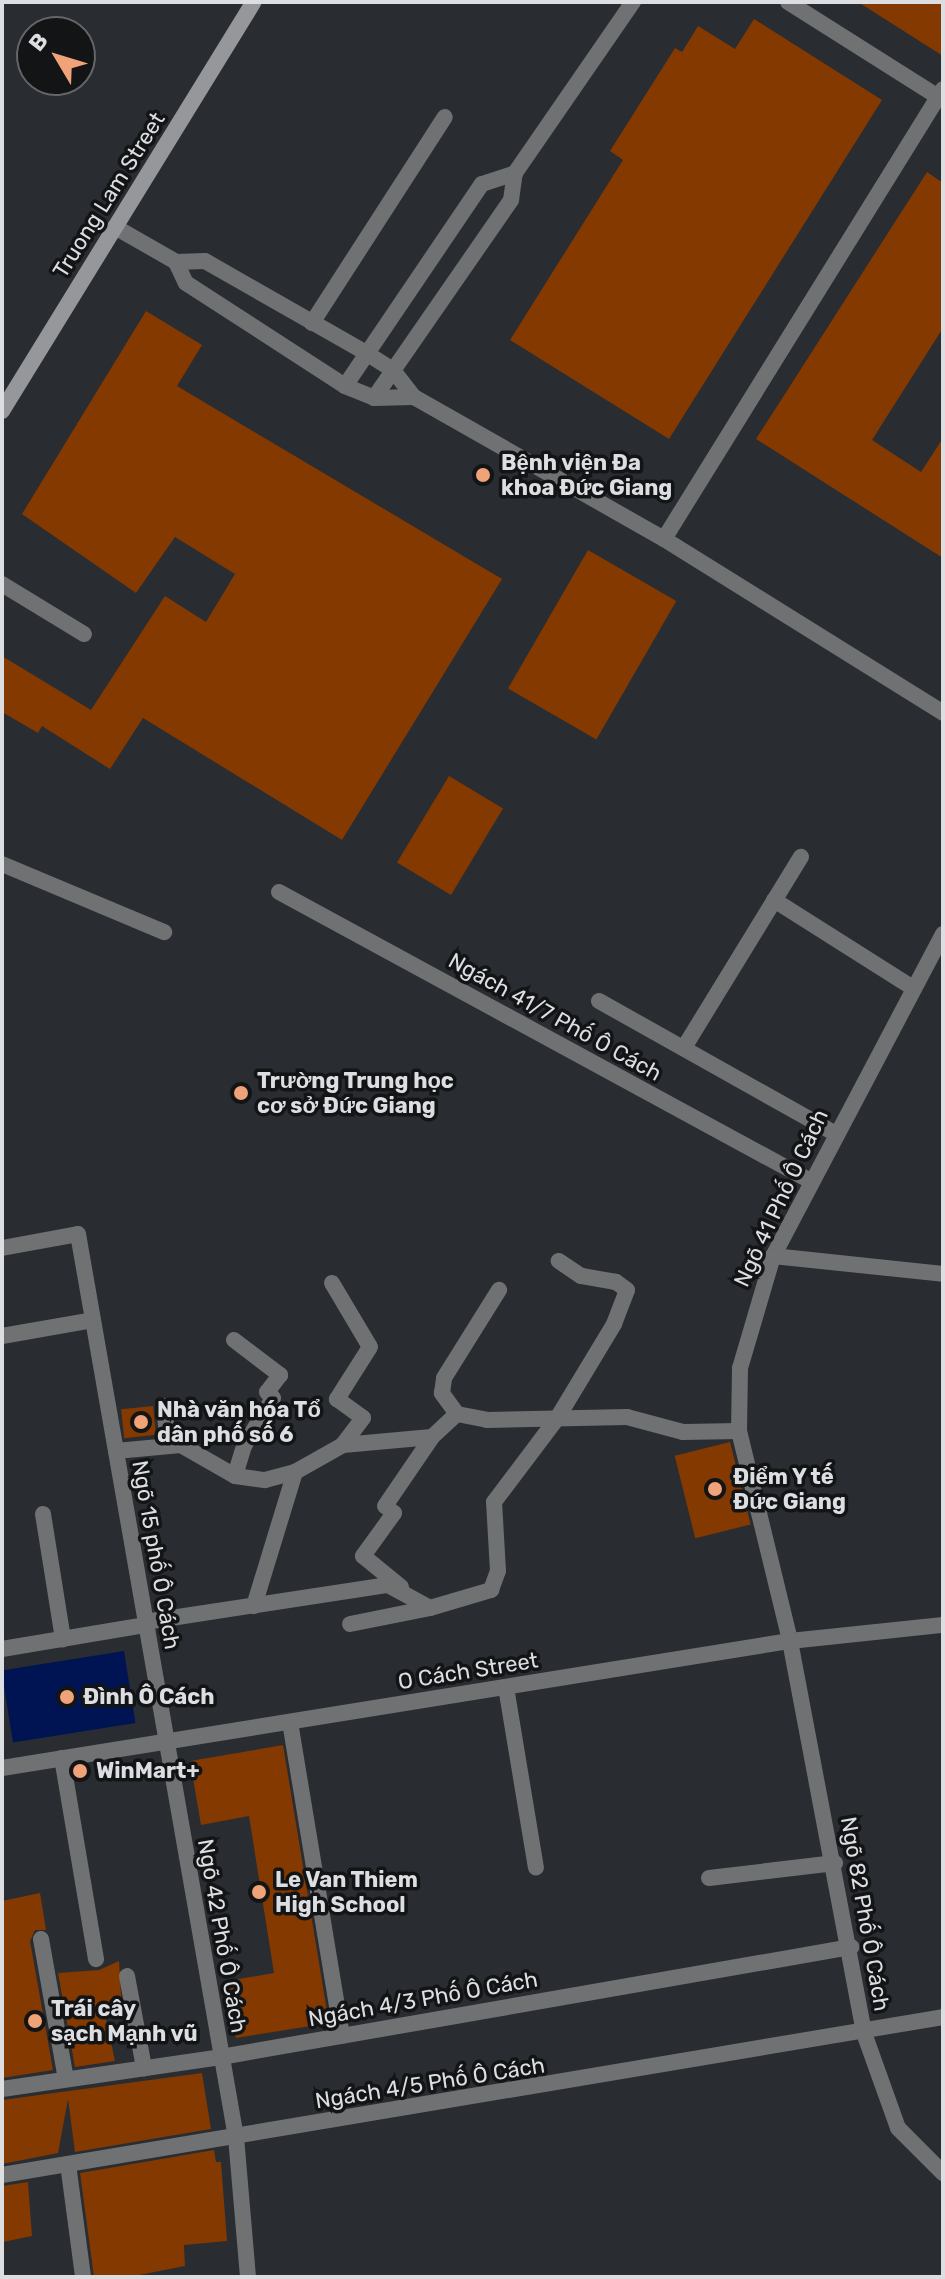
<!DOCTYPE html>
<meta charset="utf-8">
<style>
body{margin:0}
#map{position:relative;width:945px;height:2279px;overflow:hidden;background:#292c30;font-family:Rubik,sans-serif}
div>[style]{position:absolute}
.water>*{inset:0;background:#001453;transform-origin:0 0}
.building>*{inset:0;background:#833900;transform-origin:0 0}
.service>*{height:16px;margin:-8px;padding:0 8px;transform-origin:8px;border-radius:8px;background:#6f7173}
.minor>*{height:16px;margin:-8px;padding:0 8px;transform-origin:8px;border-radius:8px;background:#6f7173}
.tertiary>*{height:16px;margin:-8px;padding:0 8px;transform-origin:8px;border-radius:8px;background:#6f7173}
.secondary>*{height:16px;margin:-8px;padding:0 8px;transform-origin:8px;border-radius:8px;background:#95979b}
.dots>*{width:22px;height:22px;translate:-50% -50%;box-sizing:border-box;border:4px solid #131416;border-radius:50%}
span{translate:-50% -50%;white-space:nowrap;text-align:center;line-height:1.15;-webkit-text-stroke:7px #131416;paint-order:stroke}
.street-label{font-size:22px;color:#dcdee1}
.poi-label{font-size:22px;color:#dcdee1;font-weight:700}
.left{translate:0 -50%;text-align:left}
.frame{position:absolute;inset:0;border:4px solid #dcdee1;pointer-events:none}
.north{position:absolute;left:16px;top:16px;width:80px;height:80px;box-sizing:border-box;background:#131416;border:2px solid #636567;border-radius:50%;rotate:308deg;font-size:22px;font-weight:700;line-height:32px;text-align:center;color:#dcdee1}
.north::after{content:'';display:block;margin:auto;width:28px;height:36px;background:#f0a279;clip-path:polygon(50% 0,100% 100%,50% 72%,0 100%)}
</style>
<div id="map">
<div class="water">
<i style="left:124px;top:1651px;width:73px;height:124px;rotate:81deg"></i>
</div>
<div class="building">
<i style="clip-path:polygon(858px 2px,943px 2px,943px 56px)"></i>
<i style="clip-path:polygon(754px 19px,882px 100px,669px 439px,510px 340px,623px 160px,610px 151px,675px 48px,682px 52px,698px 26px,735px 49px)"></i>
<i style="clip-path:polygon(927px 172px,943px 183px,943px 328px,872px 440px,921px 472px,943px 438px,943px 558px,756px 439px)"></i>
<i style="clip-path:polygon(146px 311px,202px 345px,177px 386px,502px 579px,342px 840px,143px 718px,110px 769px,42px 726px,38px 733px,2px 712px,2px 656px,91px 710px,165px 596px,206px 622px,235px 574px,175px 537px,136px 593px,22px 514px)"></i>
<i style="left:588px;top:550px;width:102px;height:160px;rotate:30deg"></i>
<i style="left:449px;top:776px;width:63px;height:101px;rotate:31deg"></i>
<i style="left:153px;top:1406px;width:29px;height:32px;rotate:84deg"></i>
<i style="left:730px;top:1442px;width:85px;height:57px;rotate:76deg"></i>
<i style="clip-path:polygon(283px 1745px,329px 2023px,236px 2038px,227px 1981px,274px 1973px,249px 1816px,201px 1825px,190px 1761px)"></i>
<i style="clip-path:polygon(40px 1893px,46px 1930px,35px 1930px,30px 1941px,53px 2070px,2px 2078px,2px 1901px)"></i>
<i style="clip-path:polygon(119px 1961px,122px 2011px,105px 2014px,115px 2061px,75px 2067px,58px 1973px,99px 1970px)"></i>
<i style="clip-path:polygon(202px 2073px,211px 2129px,75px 2152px,68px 2099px,58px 2153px,2px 2164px,2px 2100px)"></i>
<i style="clip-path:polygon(214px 2150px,216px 2162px,221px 2162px,227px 2241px,184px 2245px,185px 2266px,129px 2277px,94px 2277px,80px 2173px)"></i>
<i style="clip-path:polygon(28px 2182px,32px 2236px,3px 2242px,2px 2186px)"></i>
</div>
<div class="service">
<i style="left:788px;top:2px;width:183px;rotate:32.3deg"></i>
<i style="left:115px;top:227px;width:70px;rotate:29.8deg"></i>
<i style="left:176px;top:262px;width:29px;rotate:-2deg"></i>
<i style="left:205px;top:261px;width:185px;rotate:29.7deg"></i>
<i style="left:366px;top:353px;width:31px;rotate:32deg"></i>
<i style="left:392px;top:369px;width:36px;rotate:52deg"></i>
<i style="left:414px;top:397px;width:288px;rotate:29.6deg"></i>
<i style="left:664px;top:539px;width:329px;rotate:31.9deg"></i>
<i style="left:176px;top:262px;width:23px;rotate:65deg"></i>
<i style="left:186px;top:283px;width:189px;rotate:32.9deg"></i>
<i style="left:345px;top:386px;width:31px;rotate:22deg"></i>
<i style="left:374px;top:398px;width:40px;rotate:-1.4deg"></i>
<i style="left:312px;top:323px;width:245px;rotate:-57.2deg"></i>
<i style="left:345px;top:386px;width:244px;rotate:-55.9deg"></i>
<i style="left:482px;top:184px;width:35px;rotate:-18deg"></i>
<i style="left:374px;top:398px;width:241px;rotate:-55.3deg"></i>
<i style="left:511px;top:200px;width:27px;rotate:-82deg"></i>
<i style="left:515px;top:173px;width:208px;rotate:-55.4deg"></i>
<i style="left:664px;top:539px;width:529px;rotate:-58.2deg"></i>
<i style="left:2px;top:584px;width:96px;rotate:31.4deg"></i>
<i style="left:279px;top:892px;width:603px;rotate:28.52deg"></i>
<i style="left:774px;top:900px;width:165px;rotate:32.3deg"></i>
<i style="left:599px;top:1001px;width:270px;rotate:29.3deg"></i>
<i style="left:685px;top:1046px;width:222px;rotate:-58.5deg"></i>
<i style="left:332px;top:1283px;width:74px;rotate:59.3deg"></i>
<i style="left:370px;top:1347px;width:62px;rotate:122.4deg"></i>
<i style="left:337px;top:1399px;width:32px;rotate:36deg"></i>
<i style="left:363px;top:1418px;width:34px;rotate:127deg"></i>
<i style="left:234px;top:1340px;width:58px;rotate:37.3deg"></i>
<i style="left:280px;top:1375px;width:21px;rotate:127deg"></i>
<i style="left:267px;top:1392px;width:8px;rotate:45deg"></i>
<i style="left:273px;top:1398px;width:56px;rotate:121.1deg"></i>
<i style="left:244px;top:1446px;width:31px;rotate:107deg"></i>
<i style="left:164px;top:1406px;width:36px;rotate:84deg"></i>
<i style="left:457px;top:1414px;width:26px;rotate:-126deg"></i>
<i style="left:442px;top:1393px;width:15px;rotate:-82deg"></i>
<i style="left:444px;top:1378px;width:104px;rotate:-58deg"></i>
<i style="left:116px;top:1451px;width:65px;rotate:-5.3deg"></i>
<i style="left:181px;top:1445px;width:62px;rotate:29.9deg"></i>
<i style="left:235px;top:1476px;width:30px;rotate:8deg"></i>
<i style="left:265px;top:1480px;width:31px;rotate:-15deg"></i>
<i style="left:295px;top:1472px;width:55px;rotate:-29.4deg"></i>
<i style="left:343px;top:1445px;width:89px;rotate:-5.1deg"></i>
<i style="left:432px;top:1437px;width:34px;rotate:-43deg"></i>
<i style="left:457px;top:1414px;width:31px;rotate:11deg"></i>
<i style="left:487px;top:1420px;width:140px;rotate:-1.2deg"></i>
<i style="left:627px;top:1417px;width:58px;rotate:15deg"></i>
<i style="left:683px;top:1432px;width:56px;rotate:-1deg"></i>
<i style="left:43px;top:1514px;width:127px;rotate:80.9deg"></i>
<i style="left:401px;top:1587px;width:49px;rotate:-140.8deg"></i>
<i style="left:363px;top:1556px;width:53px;rotate:-54.2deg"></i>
<i style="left:394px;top:1513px;width:11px;rotate:-142deg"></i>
<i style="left:385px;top:1506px;width:83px;rotate:-55.7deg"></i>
<i style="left:254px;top:1606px;width:140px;rotate:-73deg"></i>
<i style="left:145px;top:1622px;width:246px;rotate:-8.7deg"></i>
<i style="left:388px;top:1585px;width:48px;rotate:28.7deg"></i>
<i style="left:430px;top:1608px;width:64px;rotate:-16.4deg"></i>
<i style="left:491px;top:1590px;width:20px;rotate:-70deg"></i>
<i style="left:498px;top:1571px;width:69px;rotate:-93.3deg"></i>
<i style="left:494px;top:1502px;width:106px;rotate:-53deg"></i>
<i style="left:558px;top:1417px;width:109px;rotate:-58.9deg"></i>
<i style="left:614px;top:1324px;width:36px;rotate:-69deg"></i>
<i style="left:627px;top:1290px;width:14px;rotate:-144deg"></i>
<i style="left:616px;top:1282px;width:36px;rotate:-170deg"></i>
<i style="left:581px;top:1276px;width:27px;rotate:-146deg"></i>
<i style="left:350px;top:1624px;width:82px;rotate:-11.3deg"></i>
<i style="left:506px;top:1687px;width:183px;rotate:80.6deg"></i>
<i style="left:290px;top:1722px;width:318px;rotate:80.6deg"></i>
<i style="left:62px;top:1758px;width:204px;rotate:80.4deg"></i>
<i style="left:709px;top:1878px;width:127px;rotate:-6.8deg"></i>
<i style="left:41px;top:1939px;width:142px;rotate:79.9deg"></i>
<i style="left:127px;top:1976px;width:94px;rotate:79.5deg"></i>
<i style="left:68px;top:2164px;width:114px;rotate:82.4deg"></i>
</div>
<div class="minor">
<i style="left:2px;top:864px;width:176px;rotate:22.8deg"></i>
<i style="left:943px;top:934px;width:364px;rotate:117.8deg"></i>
<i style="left:773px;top:1256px;width:117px;rotate:106.4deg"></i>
<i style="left:740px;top:1368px;width:63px;rotate:90.9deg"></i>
<i style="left:739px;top:1431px;width:216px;rotate:76.3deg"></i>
<i style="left:790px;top:1641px;width:399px;rotate:79.3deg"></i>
<i style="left:864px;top:2033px;width:101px;rotate:70.3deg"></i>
<i style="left:898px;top:2128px;width:64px;rotate:45deg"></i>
<i style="left:2px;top:1248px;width:77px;rotate:-10.4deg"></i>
<i style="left:78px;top:1234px;width:917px;rotate:80.08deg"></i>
<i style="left:236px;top:2137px;width:141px;rotate:85.1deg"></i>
<i style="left:2px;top:1336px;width:92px;rotate:-10deg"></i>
<i style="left:2px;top:1649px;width:146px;rotate:-9.5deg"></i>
<i style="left:2px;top:1768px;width:798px;rotate:-9.16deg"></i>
<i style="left:790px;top:1641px;width:154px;rotate:-6deg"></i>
<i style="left:2px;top:2089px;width:221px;rotate:-8.3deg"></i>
<i style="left:221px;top:2057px;width:640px;rotate:-9.9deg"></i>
<i style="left:2px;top:2175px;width:954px;rotate:-9.53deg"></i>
</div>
<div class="tertiary">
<i style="left:773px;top:1256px;width:171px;rotate:6deg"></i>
</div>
<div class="secondary">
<i style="left:2px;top:411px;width:480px;rotate:-58.4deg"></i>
</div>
<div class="dots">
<i style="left:483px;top:475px;background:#f0a279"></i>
<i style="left:241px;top:1093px;background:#f0a279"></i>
<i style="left:141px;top:1422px;background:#f0a279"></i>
<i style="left:715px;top:1489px;background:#f0a279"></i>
<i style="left:67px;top:1697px;background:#f0a279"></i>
<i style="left:80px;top:1771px;background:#f0a279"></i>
<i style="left:259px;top:1892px;background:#f0a279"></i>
<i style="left:35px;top:2021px;background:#f0a279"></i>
</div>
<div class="street-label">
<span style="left:109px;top:195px;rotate:-58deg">Truong Lam Street</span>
<span style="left:555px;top:1017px;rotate:29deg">Ngách 41/7 Phố Ô Cách</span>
<span style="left:781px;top:1198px;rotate:-65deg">Ngõ 41 Phố Ô Cách</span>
<span style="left:156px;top:1555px;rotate:80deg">Ngõ 15 phố Ô Cách</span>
<span style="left:468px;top:1671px;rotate:-9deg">O Cách Street</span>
<span style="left:865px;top:1914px;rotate:80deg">Ngõ 82 Phố Ô Cách</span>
<span style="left:222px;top:1936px;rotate:80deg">Ngõ 42 Phố Ô Cách</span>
<span style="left:423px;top:1999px;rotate:-10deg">Ngách 4/3 Phố Ô Cách</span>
<span style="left:430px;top:2083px;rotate:-9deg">Ngách 4/5 Phố Ô Cách</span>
</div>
<div class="poi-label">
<span class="left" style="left:501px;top:475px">Bệnh viện Đa<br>khoa Đức Giang</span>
<span class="left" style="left:257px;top:1093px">Trường Trung học<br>cơ sở Đức Giang</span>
<span class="left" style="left:157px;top:1422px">Nhà văn hóa Tổ<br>dân phố số 6</span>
<span class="left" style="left:733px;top:1489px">Điểm Y tế<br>Đức Giang</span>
<span class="left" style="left:83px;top:1697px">Đình Ô Cách</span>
<span class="left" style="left:96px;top:1771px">WinMart+</span>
<span class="left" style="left:275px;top:1892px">Le Van Thiem<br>High School</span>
<span class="left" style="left:51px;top:2021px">Trái cây<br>sạch Mạnh vũ</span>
</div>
<div class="frame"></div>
<div class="north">B</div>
</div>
